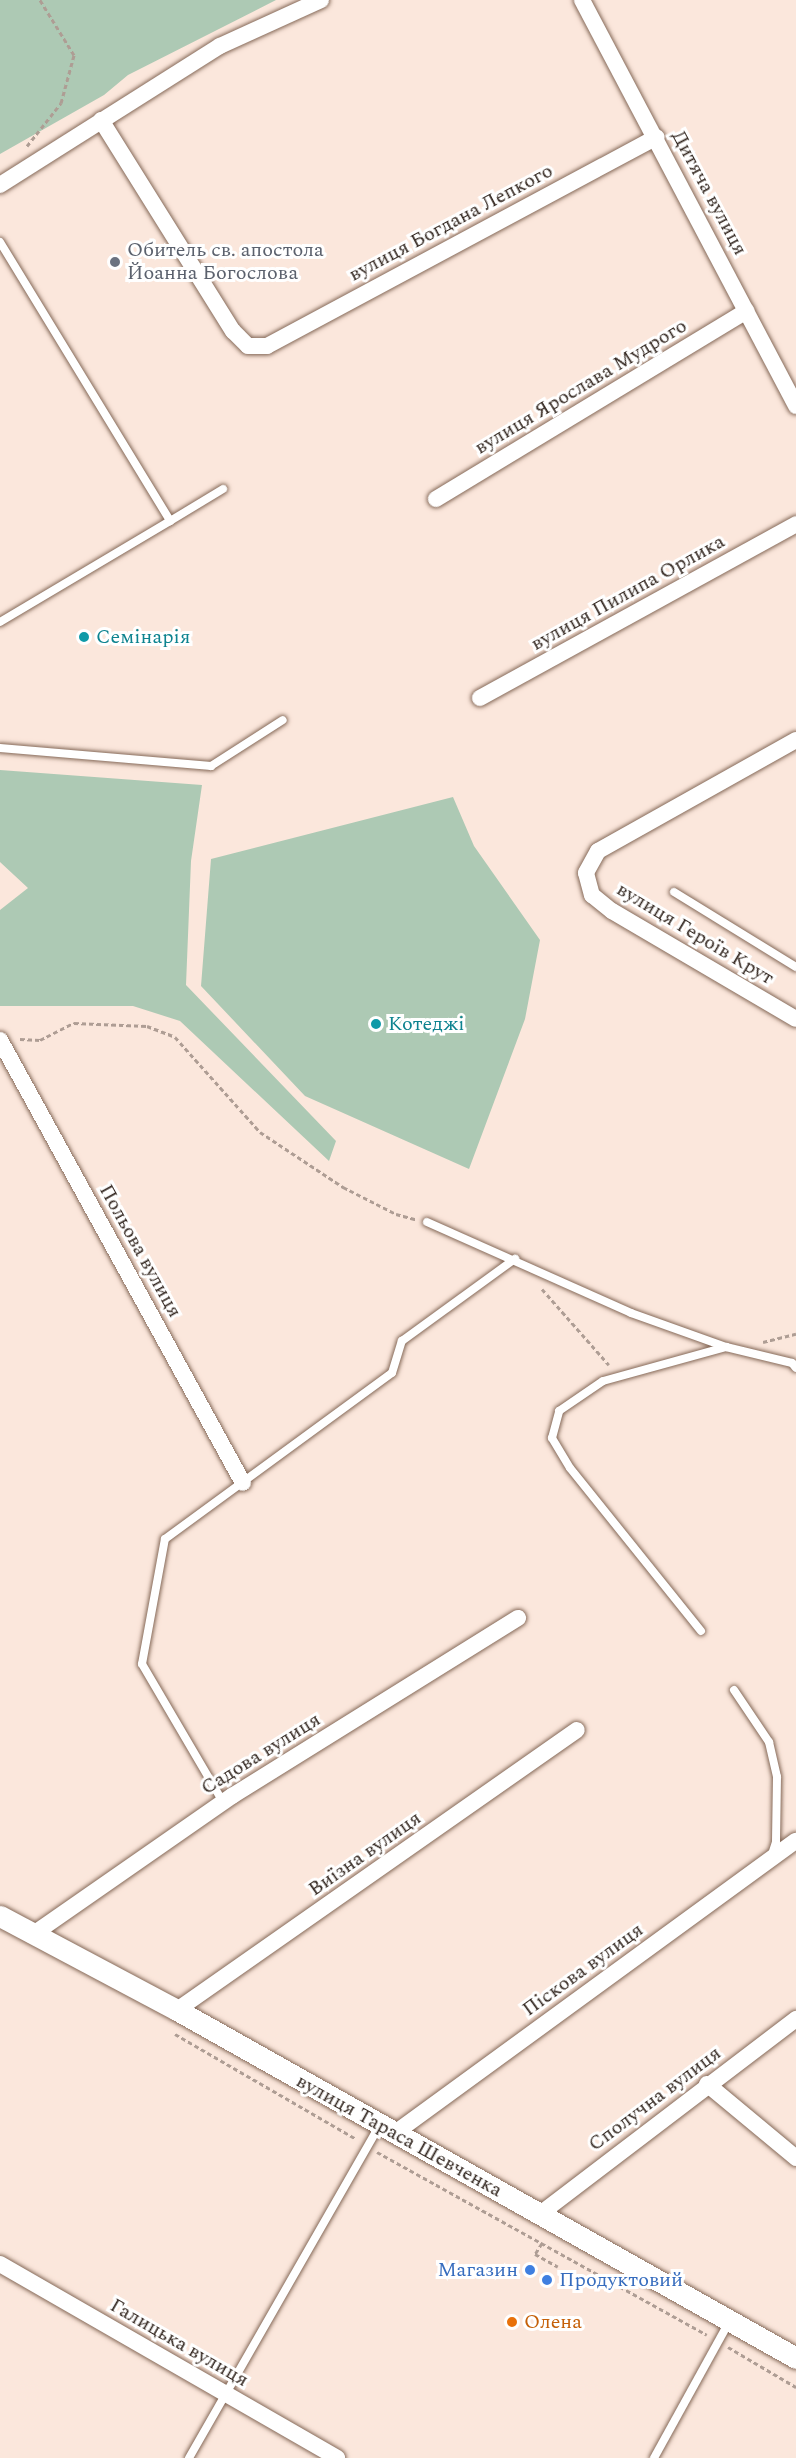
<!DOCTYPE html>
<meta charset="utf-8">
<style>
body{margin:0}
#map{position:relative;width:796px;height:2458px;overflow:hidden;background:#fbe7dc;font-family:Spectral,serif}
div>[style]{position:absolute}
.green>*{inset:0;background:#adc9b4}
.path>*{height:3px;margin-top:-1.5px;transform-origin:0;background:repeating-linear-gradient(90deg,#ae9d94 0 4.5px,transparent 0 7.5px)}
.roads{filter:drop-shadow(0 0 2px #856958) drop-shadow(0 0 2px #856958)}
.service>*{height:8px;margin:-4px;padding:0 4px;transform-origin:4px;border-radius:4px;background:#fff}
.minor>*{height:16px;margin:-8px;padding:0 8px;transform-origin:8px;border-radius:8px;background:#fff}
.tertiary>*{height:21px;margin:-10.5px;padding:0 10.5px;transform-origin:10.5px;border-radius:10.5px;background:#fff}
.dots>*{width:16px;height:16px;translate:-50% -50%;box-sizing:border-box;border:3px solid #fff;border-radius:50%}
span{translate:-50% -50%;white-space:nowrap;text-align:center;line-height:1.15;-webkit-text-stroke:6px #fff;paint-order:stroke}
.street-label{font-size:20px;color:#32261f}
.worship-label{font-size:20px;color:#5b616d}
.left{translate:0 -50%;text-align:left}
.culture-label{font-size:20px;color:#0d838f}
.shop-label{font-size:20px;color:#366cbe}
.right{translate:-100% -50%;text-align:right}
.food-label{font-size:20px;color:#c56008}
</style>
<div id="map">
<div class="green">
<i style="clip-path:polygon(0 0,276px 0,128px 75px,104px 95px,0 154px)"></i>
<i style="clip-path:polygon(0 770px,202px 785px,191px 861px,186px 985px,336px 1141px,329px 1161px,180px 1021px,133px 1006px,0 1006px,0 910px,28px 888px,0 862px)"></i>
<i style="clip-path:polygon(453px 797px,474px 846px,540px 940px,525px 1019px,469px 1169px,305px 1096px,201px 986px,211px 859px)"></i>
</div>
<div class="path">
<i style="left:27px;top:146px;width:55px;rotate:-51.7deg"></i>
<i style="left:61px;top:103px;width:50px;rotate:-74.8deg"></i>
<i style="left:74px;top:55px;width:65px;rotate:-121.7deg"></i>
<i style="left:20px;top:1039px;width:20px;rotate:3deg"></i>
<i style="left:40px;top:1040px;width:38px;rotate:-27deg"></i>
<i style="left:74px;top:1023px;width:73px;rotate:2.4deg"></i>
<i style="left:147px;top:1026px;width:30px;rotate:21deg"></i>
<i style="left:175px;top:1037px;width:127px;rotate:48.2deg"></i>
<i style="left:260px;top:1132px;width:100px;rotate:33.5deg"></i>
<i style="left:343px;top:1187px;width:59px;rotate:27deg"></i>
<i style="left:396px;top:1214px;width:20px;rotate:15deg"></i>
<i style="left:542px;top:1289px;width:101px;rotate:48.6deg"></i>
<i style="left:763px;top:1342px;width:34px;rotate:-14deg"></i>
<i style="left:175px;top:2034px;width:209px;rotate:30.1deg"></i>
<i style="left:377px;top:2152px;width:377px;rotate:29deg"></i>
<i style="left:542px;top:2243px;width:13px;rotate:122deg"></i>
<i style="left:535px;top:2254px;width:26px;rotate:29deg"></i>
<i style="left:728px;top:2347px;width:79px;rotate:30.5deg"></i>
</div>
<div class="roads">
<div class="service">
<i style="left:0;top:242px;width:327px;rotate:58.6deg"></i>
<i style="left:170px;top:521px;width:198px;rotate:149.3deg"></i>
<i style="left:170px;top:521px;width:62px;rotate:-31.1deg"></i>
<i style="left:0;top:748px;width:212px;rotate:4.9deg"></i>
<i style="left:211px;top:766px;width:85px;rotate:-32.6deg"></i>
<i style="left:674px;top:892px;width:143px;rotate:31.6deg"></i>
<i style="left:427px;top:1222px;width:223px;rotate:24deg"></i>
<i style="left:631px;top:1313px;width:101px;rotate:19.7deg"></i>
<i style="left:726px;top:1347px;width:68px;rotate:13.6deg"></i>
<i style="left:792px;top:1363px;width:6px;rotate:51deg"></i>
<i style="left:701px;top:1631px;width:209px;rotate:-128.8deg"></i>
<i style="left:570px;top:1468px;width:35px;rotate:-121deg"></i>
<i style="left:552px;top:1438px;width:28px;rotate:-75deg"></i>
<i style="left:559px;top:1411px;width:53px;rotate:-34.3deg"></i>
<i style="left:603px;top:1381px;width:128px;rotate:-15.5deg"></i>
<i style="left:734px;top:1690px;width:63px;rotate:56.1deg"></i>
<i style="left:769px;top:1742px;width:36px;rotate:77deg"></i>
<i style="left:777px;top:1777px;width:65px;rotate:90.9deg"></i>
<i style="left:776px;top:1842px;width:16px;rotate:108deg"></i>
<i style="left:223px;top:1802px;width:160px;rotate:-120.4deg"></i>
<i style="left:142px;top:1664px;width:127px;rotate:-79.6deg"></i>
<i style="left:165px;top:1539px;width:281px;rotate:-36.2deg"></i>
<i style="left:392px;top:1373px;width:34px;rotate:-73deg"></i>
<i style="left:402px;top:1341px;width:140px;rotate:-36deg"></i>
<i style="left:189px;top:2458px;width:383px;rotate:-60.2deg"></i>
<i style="left:654px;top:2458px;width:155px;rotate:-61.1deg"></i>
</div>
<div class="minor">
<i style="left:582px;top:0;width:459px;rotate:62.2deg"></i>
<i style="left:101px;top:120px;width:249px;rotate:58deg"></i>
<i style="left:233px;top:331px;width:21px;rotate:45deg"></i>
<i style="left:248px;top:346px;width:19px"></i>
<i style="left:267px;top:346px;width:442px;rotate:-28.2deg"></i>
<i style="left:0;top:185px;width:260px;rotate:-32.3deg"></i>
<i style="left:220px;top:46px;width:111px;rotate:-24.5deg"></i>
<i style="left:436px;top:499px;width:363px;rotate:-31.2deg"></i>
<i style="left:480px;top:698px;width:361px;rotate:-28.8deg"></i>
<i style="left:796px;top:740px;width:227px;rotate:150.7deg"></i>
<i style="left:598px;top:851px;width:25px;rotate:119deg"></i>
<i style="left:586px;top:873px;width:23px;rotate:75deg"></i>
<i style="left:592px;top:895px;width:26px;rotate:39deg"></i>
<i style="left:612px;top:911px;width:213px;rotate:30.4deg"></i>
<i style="left:0;top:1040px;width:505px;rotate:61.25deg"></i>
<i style="left:32px;top:1935px;width:244px;rotate:-34.8deg"></i>
<i style="left:232px;top:1796px;width:337px;rotate:-31.9deg"></i>
<i style="left:177px;top:2010px;width:488px;rotate:-35deg"></i>
<i style="left:707px;top:2084px;width:116px;rotate:39.7deg"></i>
<i style="left:395px;top:2133px;width:496px;rotate:-36.1deg"></i>
<i style="left:540px;top:2214px;width:322px;rotate:-37.3deg"></i>
<i style="left:0;top:2264px;width:389px;rotate:29.9deg"></i>
</div>
<div class="tertiary">
<i style="left:0;top:1916px;width:200px;rotate:28deg"></i>
<i style="left:177px;top:2010px;width:710px;rotate:29.34deg"></i>
</div>
</div>
<div class="dots">
<i style="left:115px;top:262px;background:#6b7280"></i>
<i style="left:84px;top:637px;background:#0f9aa8"></i>
<i style="left:376px;top:1024px;background:#0f9aa8"></i>
<i style="left:530px;top:2270px;background:#3f7fe0"></i>
<i style="left:547px;top:2280px;background:#3f7fe0"></i>
<i style="left:512px;top:2322px;background:#e8710a"></i>
</div>
<div class="street-label">
<span style="left:709px;top:193px;rotate:62deg">Дитяча вулиця</span>
<span style="left:451px;top:223px;rotate:-28deg">вулиця Богдана Лепкого</span>
<span style="left:581px;top:387px;rotate:-31deg">вулиця Ярослава Мудрого</span>
<span style="left:628px;top:593px;rotate:-29deg">вулиця Пилипа Орлика</span>
<span style="left:695px;top:934px;rotate:31deg">вулиця Героїв Крут</span>
<span style="left:140px;top:1251px;rotate:61deg">Польова вулиця</span>
<span style="left:261px;top:1754px;rotate:-32deg">Садова вулиця</span>
<span style="left:365px;top:1854px;rotate:-35deg">Виїзна вулиця</span>
<span style="left:583px;top:1970px;rotate:-36deg">Піскова вулиця</span>
<span style="left:655px;top:2099px;rotate:-37deg">Сполучна вулиця</span>
<span style="left:399px;top:2136px;rotate:29deg">вулиця Тараса Шевченка</span>
<span style="left:179px;top:2343px;rotate:30deg">Галицька вулиця</span>
</div>
<div class="worship-label">
<span class="left" style="left:127px;top:262px">Обитель св. апостола<br>Йоанна Богослова</span>
</div>
<div class="culture-label">
<span class="left" style="left:96px;top:637px">Семінарія</span>
<span class="left" style="left:388px;top:1024px">Котеджі</span>
</div>
<div class="shop-label">
<span class="right" style="left:518px;top:2270px">Магазин</span>
<span class="left" style="left:559px;top:2280px">Продуктовий</span>
</div>
<div class="food-label">
<span class="left" style="left:524px;top:2322px">Олена</span>
</div>
</div>
